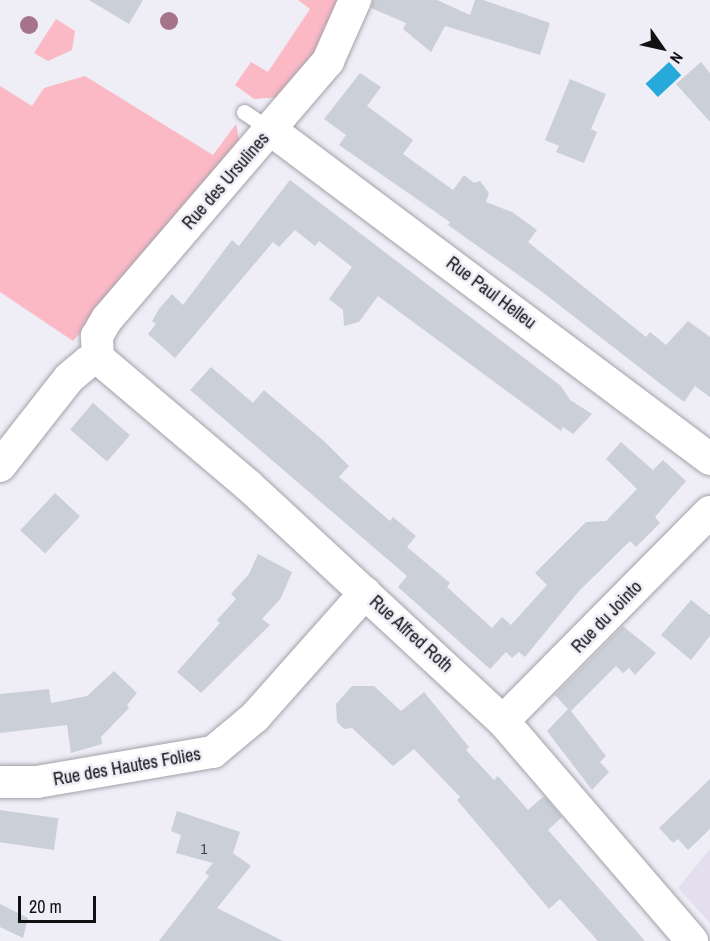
<!DOCTYPE html>
<style>
body{margin:0}
#map{position:relative;width:710px;height:941px;overflow:hidden;background:#efedf6;font-family:"Archivo Narrow",sans-serif}
div>[style]{position:absolute}
.built>*{inset:0;background:#e3dfef}
.green>*{inset:0;background:#fbb9c6}
.water>*{inset:0;background:#26aadc;transform-origin:0 0}
.building>*{inset:0;background:#cbcfd8;transform-origin:0 0}
.roads{filter:drop-shadow(0 0 2px #a3a1a9) drop-shadow(0 0 2px #a3a1a9)}
.service>*{height:15px;margin:-7.5px;padding:0 7.5px;transform-origin:7.5px;border-radius:7.5px;background:#fff}
.minor>*{height:32px;margin:-16px;padding:0 16px;transform-origin:16px;border-radius:16px;background:#fff}
.trees>*{width:18px;height:18px;margin:-9px;border-radius:50%;background:#a77389}
span{translate:-50% -50%;white-space:nowrap;text-align:center;line-height:1.15;-webkit-text-stroke:5px #efedf6;paint-order:stroke}
.number-label{font-size:15px;color:#404045}
.number-label span{-webkit-text-stroke-width:0}
.street-label{font-size:18px;color:#111114}
.north{position:absolute;left:632px;top:18px;width:60px;height:60px;-webkit-text-stroke:4px #efedf6;paint-order:stroke;rotate:124deg;font-size:16px;font-weight:700;line-height:24px;text-align:center;color:#111114}
.north::after{content:'';display:block;margin:auto;width:21px;height:27px;background:#111114;clip-path:polygon(50% 0,100% 100%,50% 72%,0 100%)}
.scale{position:absolute;left:18px;top:896px;width:78px;height:27px;box-sizing:border-box;border:3px solid #111114;border-top:0;padding-left:8px;font-size:18px;line-height:21px;white-space:nowrap;color:#111114;-webkit-text-stroke:4px #efedf6;paint-order:stroke}
</style>
<div id="map">
<div class="built">
<i style="clip-path:polygon(710px 849px,710px 923px,678px 888px)"></i>
</div>
<div class="green">
<i style="clip-path:polygon(298px 0,339px 0,312px 60px,280px 97px,254px 99px,235px 85px,251px 62px,268px 72px,310px 9px)"></i>
<i style="clip-path:polygon(56px 19px,75px 31px,72px 50px,48px 61px,34px 53px)"></i>
<i style="clip-path:polygon(85px 76px,213px 155px,236px 124px,240px 144px,73px 341px,0 292px,0 86px,32px 106px,44px 88px)"></i>
</div>
<div class="water">
<i style="left:669px;top:62px;width:18px;height:32px;rotate:47deg"></i>
</div>
<div class="building">
<i style="clip-path:polygon(89px 0,143px 0,129px 24px)"></i>
<i style="clip-path:polygon(373px 0,437px 0,470px 15px,475px 0,483px 0,550px 23px,540px 55px,445px 26px,431px 52px,403px 29px,406px 23px,371px 8px)"></i>
<i style="clip-path:polygon(701px 62px,710px 73px,710px 122px,676px 84px)"></i>
<i style="clip-path:polygon(360px 73px,381px 87px,367px 106px,413px 140px,403px 154px,453px 190px,464px 175px,474px 183px,480px 181px,489px 193px,486px 202px,512px 212px,537px 230px,528px 242px,646px 337px,650px 332px,666px 345px,688px 321px,710px 337px,710px 397px,695px 386px,684px 402px,541px 291px,448px 225px,450px 222px,339px 145px,346px 135px,324px 119px)"></i>
<i style="clip-path:polygon(570px 79px,606px 94px,591px 129px,597px 132px,584px 163px,556px 152px,559px 146px,545px 140px)"></i>
<i style="clip-path:polygon(290px 180px,561px 386px,570px 400px,592px 414px,573px 434px,563px 427px,561px 431px,378px 296px,359px 322px,344px 326px,343px 310px,329px 299px,352px 267px,319px 241px,315px 246px,295px 230px,279px 247px,273px 242px,175px 358px,148px 334px,156px 324px,152px 321px,159px 309px,172px 294px,183px 305px,232px 240px,239px 246px)"></i>
<i style="clip-path:polygon(211px 367px,253px 403px,264px 390px,325px 442px,349px 466px,339px 477px,390px 521px,393px 517px,416px 536px,407px 547px,450px 583px,447px 587px,492px 628px,502px 617px,511px 625px,547px 585px,535px 573px,586px 522px,606px 521px,637px 489px,606px 459px,621px 442px,653px 470px,663px 460px,686px 481px,655px 517px,660px 523px,636px 547px,630px 541px,579px 591px,525px 657px,519px 652px,512px 658px,506px 652px,490px 669px,398px 587px,407px 576px,190px 390px)"></i>
<i style="left:93px;top:403px;width:49px;height:35px;rotate:41deg"></i>
<i style="left:55px;top:493px;width:34px;height:51px;rotate:43deg"></i>
<i style="clip-path:polygon(258px 554px,292px 572px,281px 598px,262px 619px,270px 625px,201px 693px,177px 672px,220px 623px,217px 620px,236px 599px,231px 594px,249px 574px)"></i>
<i style="clip-path:polygon(691px 600px,710px 615px,710px 636px,691px 660px,661px 635px)"></i>
<i style="clip-path:polygon(623px 626px,656px 653px,635px 675px,629px 668px,623px 673px,616px 666px,571px 711px,606px 756px,600px 762px,609px 772px,592px 790px,547px 731px,568px 709px,555px 695px)"></i>
<i style="clip-path:polygon(114px 671px,137px 693px,127px 705px,129px 708px,101px 737px,102px 744px,71px 753px,67px 725px,0 733px,0 694px,49px 689px,51px 703px,87px 696px)"></i>
<i style="clip-path:polygon(352px 686px,374px 686px,401px 711px,424px 692px,469px 747px,466px 750px,494px 780px,498px 776px,528px 810px,544px 796px,562px 817px,548px 830px,645px 941px,598px 941px,560px 899px,549px 909px,457px 800px,460px 797px,414px 749px,393px 766px,352px 728px,344px 729px,337px 722px,336px 704px)"></i>
<i style="clip-path:polygon(710px 779px,710px 829px,688px 850px,678px 839px,673px 843px,659px 828px)"></i>
<i style="left:0;top:810px;width:59px;height:32px;rotate:8deg"></i>
<i style="clip-path:polygon(177px 811px,240px 832px,233px 853px,251px 866px,217px 908px,283px 941px,159px 941px,209px 876px,205px 873px,213px 863px,176px 853px,181px 835px,171px 831px)"></i>
<i style="clip-path:polygon(0 904px,28px 918px,23px 938px,0 927px)"></i>
</div>
<div class="roads">
<div class="service">
<i style="left:244px;top:112px;width:32px;rotate:34deg"></i>
</div>
<div class="minor">
<i style="left:271px;top:130px;width:549px;rotate:36.85deg"></i>
<i style="left:98px;top:358px;width:198px;rotate:40.3deg"></i>
<i style="left:249px;top:486px;width:346px;rotate:42.8deg"></i>
<i style="left:503px;top:721px;width:290px;rotate:49.3deg"></i>
<i style="left:98px;top:358px;width:22px;rotate:-93deg"></i>
<i style="left:97px;top:336px;width:20px;rotate:-60deg"></i>
<i style="left:107px;top:319px;width:340px;rotate:-49.4deg"></i>
<i style="left:328px;top:61px;width:67px;rotate:-66.1deg"></i>
<i style="left:0;top:466px;width:112px;rotate:-51.9deg"></i>
<i style="left:69px;top:378px;width:25px;rotate:-40deg"></i>
<i style="left:88px;top:362px;width:11px;rotate:-22deg"></i>
<i style="left:503px;top:721px;width:294px;rotate:-45.3deg"></i>
<i style="left:0;top:782px;width:37px"></i>
<i style="left:37px;top:782px;width:179px;rotate:-9.7deg"></i>
<i style="left:213px;top:752px;width:55px;rotate:-39.8deg"></i>
<i style="left:255px;top:717px;width:166px;rotate:-48.4deg"></i>
</div>
</div>
<div class="trees">
<i style="left:169px;top:21px"></i>
<i style="left:29px;top:25px"></i>
</div>
<div class="number-label">
<span style="left:204px;top:849px">1</span>
</div>
<div class="street-label">
<span style="left:226px;top:181px;rotate:-49deg">Rue des Ursulines</span>
<span style="left:491px;top:293px;rotate:37deg">Rue Paul Helleu</span>
<span style="left:607px;top:617px;rotate:-46deg">Rue du Jointo</span>
<span style="left:411px;top:634px;rotate:42deg">Rue Alfred Roth</span>
<span style="left:127px;top:767px;rotate:-10deg">Rue des Hautes Folies</span>
</div>
<div class="north">N</div>
<div class="scale">20 m</div>
</div>
